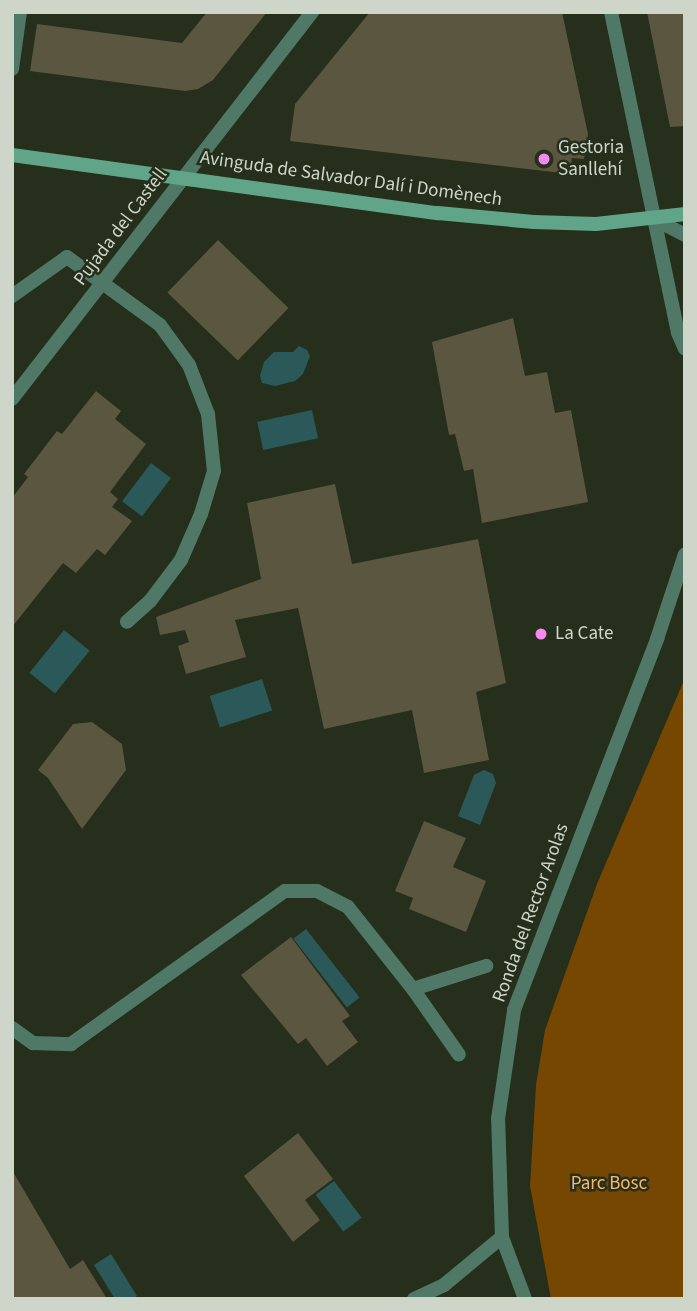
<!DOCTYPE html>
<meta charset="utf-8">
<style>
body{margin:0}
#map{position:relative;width:697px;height:1311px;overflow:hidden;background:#252f1c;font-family:"Source Sans 3",sans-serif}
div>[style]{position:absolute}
.green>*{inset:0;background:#764700}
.water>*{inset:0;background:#2b5859;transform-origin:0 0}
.building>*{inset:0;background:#5a563f;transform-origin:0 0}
.street>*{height:14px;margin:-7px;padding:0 7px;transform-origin:7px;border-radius:7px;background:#4f7966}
.secondary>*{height:14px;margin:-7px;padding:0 7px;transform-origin:7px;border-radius:7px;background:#60a587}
.dots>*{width:19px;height:19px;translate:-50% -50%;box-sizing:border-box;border:4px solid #252f1c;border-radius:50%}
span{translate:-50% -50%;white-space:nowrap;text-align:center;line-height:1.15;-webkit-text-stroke:5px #252f1c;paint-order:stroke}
.poi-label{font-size:19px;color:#ced5c9}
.left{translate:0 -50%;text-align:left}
.street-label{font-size:19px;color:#ced5c9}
.park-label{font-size:19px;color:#fcb66a}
.frame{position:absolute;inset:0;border:14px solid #ced5c9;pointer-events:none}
</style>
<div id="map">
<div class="green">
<i style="clip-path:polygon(685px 678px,685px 1299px,551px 1299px,530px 1186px,536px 1085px,545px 1030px,597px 884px)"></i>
</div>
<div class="water">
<i style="clip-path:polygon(299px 346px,307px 350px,310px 356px,303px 374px,295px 381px,275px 386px,262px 383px,260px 376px,264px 362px,274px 352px,293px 352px)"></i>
<i style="left:312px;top:410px;width:29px;height:56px;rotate:78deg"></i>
<i style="left:151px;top:463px;width:25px;height:48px;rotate:37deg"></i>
<i style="left:64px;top:630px;width:33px;height:55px;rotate:39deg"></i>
<i style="left:262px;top:679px;width:33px;height:55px;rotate:72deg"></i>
<i style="clip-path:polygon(484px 770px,493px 774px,496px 783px,480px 825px,458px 816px,474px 775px)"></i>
<i style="left:306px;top:929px;width:87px;height:16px;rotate:52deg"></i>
<i style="left:334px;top:1181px;width:46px;height:23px;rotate:53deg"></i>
<i style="clip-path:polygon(111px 1254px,137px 1296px,132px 1299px,115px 1299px,94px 1265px)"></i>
</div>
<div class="building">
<i style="clip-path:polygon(207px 12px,267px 12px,213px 80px,198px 89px,185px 91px,30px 71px,37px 24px,182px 43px)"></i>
<i style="clip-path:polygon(370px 12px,562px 12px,588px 134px,584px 159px,572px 158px,570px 174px,290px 141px,295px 104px)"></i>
<i style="clip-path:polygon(647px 12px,685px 12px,685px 126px,670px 127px)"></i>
<i style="left:218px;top:240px;width:98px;height:73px;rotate:44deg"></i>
<i style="clip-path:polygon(513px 318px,525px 376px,547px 372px,555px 413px,571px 410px,588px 502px,482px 523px,473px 469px,464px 471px,455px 434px,449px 435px,432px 342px)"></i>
<i style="clip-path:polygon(96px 391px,121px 411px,115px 419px,146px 444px,110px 492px,118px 499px,112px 507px,132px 521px,105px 555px,97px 549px,76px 573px,63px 563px,12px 627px,12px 498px,28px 477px,24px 474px,57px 431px,62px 434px)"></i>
<i style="clip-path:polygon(335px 484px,352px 564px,478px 539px,506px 683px,476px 692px,489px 760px,424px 773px,412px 710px,324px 729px,298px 608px,235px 620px,246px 657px,186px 674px,178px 646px,189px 642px,185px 630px,160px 635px,156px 617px,261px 579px,247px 503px)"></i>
<i style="clip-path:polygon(92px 722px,122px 744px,126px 770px,82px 829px,48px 778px,38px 770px,73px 724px)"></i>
<i style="clip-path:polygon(424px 821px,466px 838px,453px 867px,486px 881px,466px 932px,409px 909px,413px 898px,395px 891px)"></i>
<i style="clip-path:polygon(291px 937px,350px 1016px,342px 1021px,358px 1042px,327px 1066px,306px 1038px,298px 1044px,241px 975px)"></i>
<i style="clip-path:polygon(298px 1133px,333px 1179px,305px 1200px,320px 1220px,293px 1242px,244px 1176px)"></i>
<i style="clip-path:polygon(12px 1170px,70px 1269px,83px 1260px,107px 1299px,12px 1299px)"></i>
</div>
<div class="street">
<i style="left:611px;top:12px;width:328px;rotate:78.2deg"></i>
<i style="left:678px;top:333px;width:17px;rotate:66deg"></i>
<i style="left:12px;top:69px;width:58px;rotate:-82deg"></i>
<i style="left:654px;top:219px;width:35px;rotate:27deg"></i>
<i style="left:12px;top:296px;width:67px;rotate:-35.3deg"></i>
<i style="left:67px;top:257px;width:115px;rotate:36.2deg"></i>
<i style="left:160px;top:325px;width:49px;rotate:54.1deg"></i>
<i style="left:189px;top:365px;width:53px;rotate:68.8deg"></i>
<i style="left:208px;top:414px;width:57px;rotate:84deg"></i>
<i style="left:214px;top:471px;width:45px;rotate:106.8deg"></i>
<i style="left:201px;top:514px;width:50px;rotate:113.5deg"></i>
<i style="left:181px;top:560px;width:51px;rotate:127.1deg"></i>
<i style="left:150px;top:601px;width:31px;rotate:138deg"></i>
<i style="left:12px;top:399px;width:490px;rotate:-52.2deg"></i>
<i style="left:413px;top:989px;width:77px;rotate:-17.5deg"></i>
<i style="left:12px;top:1028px;width:26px;rotate:36deg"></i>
<i style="left:33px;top:1043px;width:38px;rotate:2deg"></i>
<i style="left:71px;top:1044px;width:263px;rotate:-35.6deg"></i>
<i style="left:285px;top:891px;width:32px"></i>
<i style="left:317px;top:891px;width:35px;rotate:27deg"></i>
<i style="left:348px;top:907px;width:105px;rotate:51.6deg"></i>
<i style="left:413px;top:989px;width:80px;rotate:55.1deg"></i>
<i style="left:414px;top:1299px;width:33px;rotate:-25deg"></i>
<i style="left:444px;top:1285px;width:75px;rotate:-39.6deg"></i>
<i style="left:525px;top:1299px;width:66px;rotate:-110.4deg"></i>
<i style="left:502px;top:1237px;width:118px;rotate:-91.9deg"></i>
<i style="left:498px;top:1119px;width:110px;rotate:-81.6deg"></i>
<i style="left:514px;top:1010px;width:398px;rotate:-68.9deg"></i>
<i style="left:657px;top:639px;width:89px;rotate:-71.8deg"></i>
</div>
<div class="secondary">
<i style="left:12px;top:155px;width:430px;rotate:7.8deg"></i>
<i style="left:438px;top:213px;width:96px;rotate:5.4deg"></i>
<i style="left:534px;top:222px;width:62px;rotate:1.8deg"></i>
<i style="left:596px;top:224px;width:90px;rotate:-6.4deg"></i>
</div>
<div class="dots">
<i style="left:544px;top:159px;background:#f689ee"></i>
<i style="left:541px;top:634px;background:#f689ee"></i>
</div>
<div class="poi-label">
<span class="left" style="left:558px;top:159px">Gestoria<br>Sanllehí</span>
<span class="left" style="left:555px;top:634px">La Cate</span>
</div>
<div class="street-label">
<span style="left:351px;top:179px;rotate:8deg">Avinguda de Salvador Dalí i Domènech</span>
<span style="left:121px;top:227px;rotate:-53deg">Pujada del Castell</span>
<span style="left:531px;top:913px;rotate:-70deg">Ronda del Rector Arolas</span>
</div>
<div class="park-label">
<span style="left:609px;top:1184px">Parc Bosc</span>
</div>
<div class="frame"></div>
</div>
